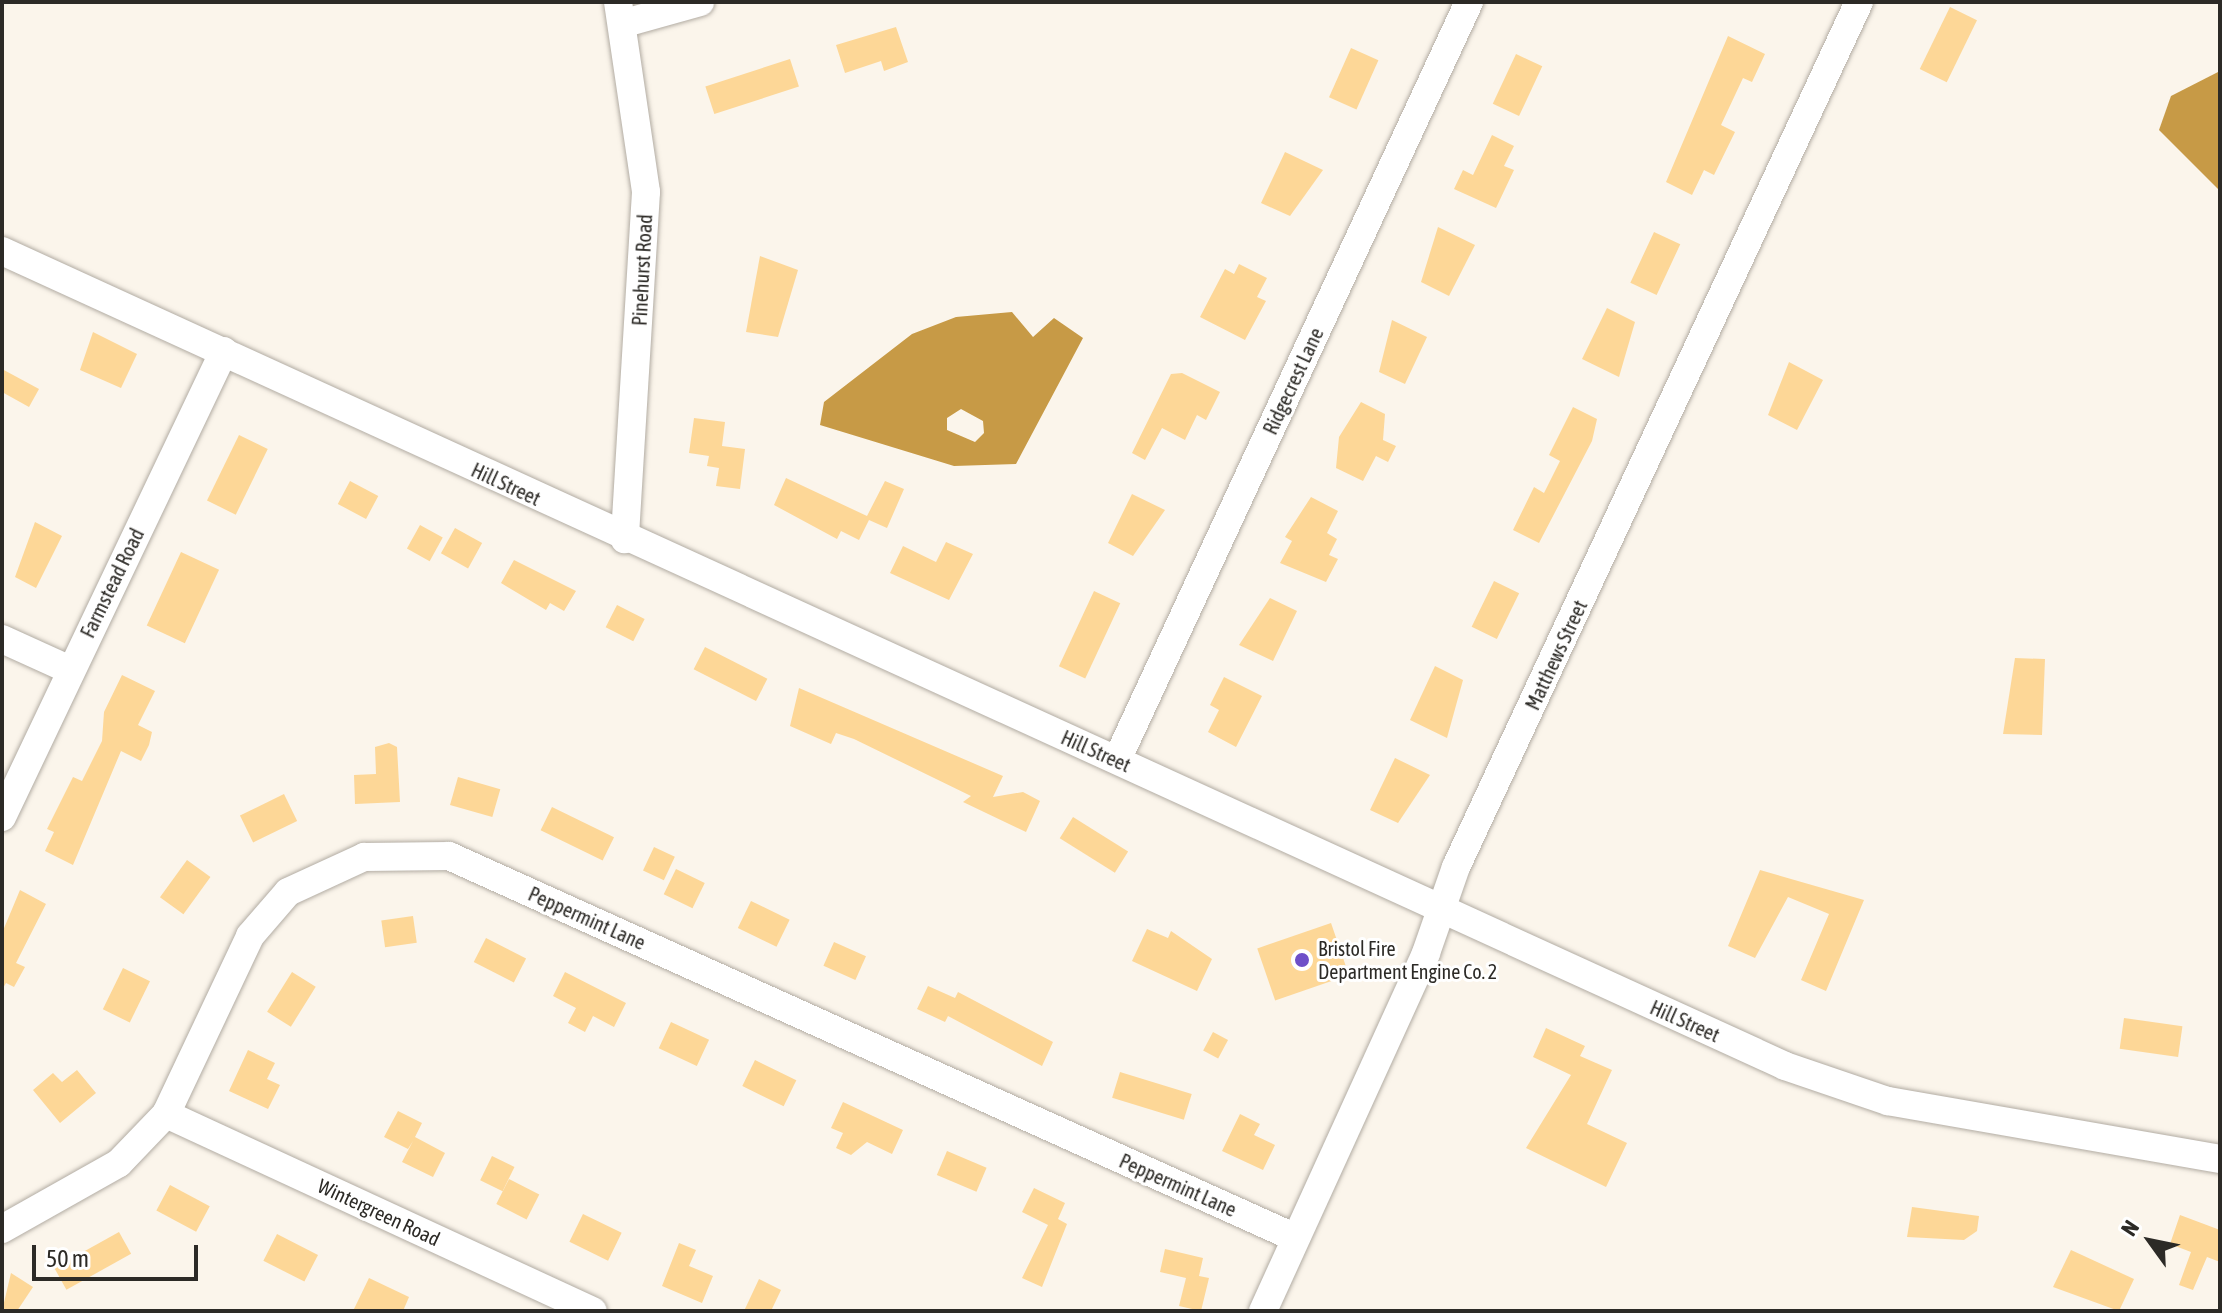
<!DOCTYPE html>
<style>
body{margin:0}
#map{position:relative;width:2222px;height:1313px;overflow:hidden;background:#fbf5eb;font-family:"Asap Condensed",sans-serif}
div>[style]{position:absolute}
.water>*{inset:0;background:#c79a46}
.building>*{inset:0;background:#fdd797;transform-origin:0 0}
.roads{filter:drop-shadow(0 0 2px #b2aca3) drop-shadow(0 0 2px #b2aca3)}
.minor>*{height:28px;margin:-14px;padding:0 14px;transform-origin:14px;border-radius:14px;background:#fff}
.dots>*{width:22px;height:22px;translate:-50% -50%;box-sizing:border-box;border:4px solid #fff;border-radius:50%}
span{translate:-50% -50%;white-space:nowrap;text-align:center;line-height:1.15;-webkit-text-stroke:6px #fff;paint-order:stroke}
.street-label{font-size:20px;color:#2c2a26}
.poi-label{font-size:20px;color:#2c2a26}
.left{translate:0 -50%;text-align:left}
.frame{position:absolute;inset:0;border:4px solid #2c2a26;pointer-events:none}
.north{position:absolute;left:2110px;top:1201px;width:80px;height:80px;-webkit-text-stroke:6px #fff;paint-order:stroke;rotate:303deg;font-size:22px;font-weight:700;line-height:32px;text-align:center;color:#2c2a26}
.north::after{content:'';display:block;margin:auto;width:28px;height:36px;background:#2c2a26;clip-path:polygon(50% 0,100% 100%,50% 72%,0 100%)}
.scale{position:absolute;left:32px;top:1245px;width:166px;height:36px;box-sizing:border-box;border:4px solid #2c2a26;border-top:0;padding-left:10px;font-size:24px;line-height:28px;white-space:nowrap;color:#2c2a26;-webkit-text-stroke:6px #fff;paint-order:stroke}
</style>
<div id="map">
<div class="water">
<i style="clip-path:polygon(2220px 71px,2220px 191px,2159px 130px,2171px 96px)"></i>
<i style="clip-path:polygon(evenodd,1012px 312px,1033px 337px,1054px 318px,1083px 338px,1016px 464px,954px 466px,820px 425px,824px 402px,912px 334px,956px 317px,1012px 312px,961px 409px,983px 421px,984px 433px,975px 442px,947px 430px,947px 418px,961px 409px)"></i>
</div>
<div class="building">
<i style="left:1950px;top:7px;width:30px;height:69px;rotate:26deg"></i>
<i style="clip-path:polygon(896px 27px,908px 62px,884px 71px,881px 61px,845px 73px,836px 45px)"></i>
<i style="clip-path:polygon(1728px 36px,1765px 54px,1752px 82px,1743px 78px,1721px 125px,1735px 132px,1714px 175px,1704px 170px,1692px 195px,1666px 182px)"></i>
<i style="left:1351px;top:48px;width:30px;height:54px;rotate:24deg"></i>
<i style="left:1516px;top:54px;width:29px;height:55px;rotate:25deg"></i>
<i style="left:790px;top:59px;width:29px;height:89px;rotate:72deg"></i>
<i style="clip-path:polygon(1492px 135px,1514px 146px,1504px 166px,1514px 170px,1496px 208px,1454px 189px,1463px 170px,1473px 175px)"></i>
<i style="clip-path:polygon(1285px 152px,1323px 170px,1290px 216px,1261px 203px)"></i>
<i style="clip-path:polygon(1438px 227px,1475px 245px,1449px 296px,1421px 282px)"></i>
<i style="left:1654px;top:232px;width:29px;height:56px;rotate:25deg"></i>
<i style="clip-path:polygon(760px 256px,798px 270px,778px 337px,746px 332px)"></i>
<i style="clip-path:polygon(1239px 264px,1267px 278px,1257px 297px,1266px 301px,1245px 340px,1200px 317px,1225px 269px,1234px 274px)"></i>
<i style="clip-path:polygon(1607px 308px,1635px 322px,1619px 377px,1582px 359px)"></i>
<i style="clip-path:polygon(1392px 320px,1427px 337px,1405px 384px,1379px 372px)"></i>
<i style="clip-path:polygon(93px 332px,137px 354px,121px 388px,80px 370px)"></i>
<i style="clip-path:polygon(1789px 362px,1823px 380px,1797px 430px,1768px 415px)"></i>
<i style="clip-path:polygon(2px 369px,39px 389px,29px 407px,2px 392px)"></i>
<i style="clip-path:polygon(1182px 373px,1220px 392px,1206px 420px,1197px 415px,1185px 440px,1162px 428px,1145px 460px,1132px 453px,1171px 374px)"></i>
<i style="clip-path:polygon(1361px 402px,1385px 414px,1383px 440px,1396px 446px,1388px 462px,1376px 456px,1363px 481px,1336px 468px,1339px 437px)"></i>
<i style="clip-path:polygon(1573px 407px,1597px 419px,1592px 441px,1539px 543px,1513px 530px,1534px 487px,1544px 493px,1560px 461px,1549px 455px)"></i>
<i style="clip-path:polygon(694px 418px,725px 422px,722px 446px,745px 449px,740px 489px,716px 486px,719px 468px,707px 466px,709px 456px,689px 453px)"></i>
<i style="left:239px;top:435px;width:32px;height:73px;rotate:26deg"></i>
<i style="clip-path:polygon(786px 478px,867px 516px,885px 481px,904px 489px,887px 528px,869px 520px,859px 540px,841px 531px,837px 539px,774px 505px)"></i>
<i style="left:350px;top:481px;width:32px;height:26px;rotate:28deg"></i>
<i style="clip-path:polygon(1132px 494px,1165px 510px,1133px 556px,1108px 543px)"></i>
<i style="clip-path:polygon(1311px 497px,1338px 511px,1327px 533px,1337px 539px,1329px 555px,1338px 559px,1326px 582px,1280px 563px,1292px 541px,1285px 537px)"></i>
<i style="clip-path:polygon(35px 522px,62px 536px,36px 588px,15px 577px)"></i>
<i style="left:420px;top:525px;width:26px;height:27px;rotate:29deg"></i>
<i style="left:455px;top:528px;width:31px;height:29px;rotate:29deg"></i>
<i style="clip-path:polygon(946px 542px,973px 554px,949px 600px,890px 573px,903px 546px,936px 562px)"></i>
<i style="left:181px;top:552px;width:42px;height:81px;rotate:25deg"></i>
<i style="clip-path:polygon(514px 560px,576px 591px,564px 611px,550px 603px,546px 610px,501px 583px)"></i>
<i style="left:1494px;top:581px;width:28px;height:51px;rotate:26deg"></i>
<i style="left:1094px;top:591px;width:29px;height:83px;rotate:25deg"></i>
<i style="clip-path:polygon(1270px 598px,1297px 611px,1273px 661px,1239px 645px)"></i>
<i style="left:617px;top:605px;width:31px;height:25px;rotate:27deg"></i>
<i style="left:705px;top:647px;width:70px;height:25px;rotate:27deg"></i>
<i style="clip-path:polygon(2015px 658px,2045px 659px,2042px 735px,2003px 734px)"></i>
<i style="clip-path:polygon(1435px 666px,1463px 680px,1447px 738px,1410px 720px)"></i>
<i style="clip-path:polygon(122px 675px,155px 691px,138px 725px,152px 732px,149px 745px,141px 761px,121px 751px,73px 865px,45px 851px,54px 832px,47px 829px,73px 777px,82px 781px,102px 741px,104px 712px)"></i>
<i style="clip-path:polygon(1224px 677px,1262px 696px,1236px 747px,1208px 732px,1219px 710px,1210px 705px)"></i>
<i style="clip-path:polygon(799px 688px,1003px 776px,993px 797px,1023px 792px,1040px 801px,1026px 832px,963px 802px,971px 796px,854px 739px,836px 733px,831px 744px,790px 726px)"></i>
<i style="clip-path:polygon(389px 743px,397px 747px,400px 802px,355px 804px,354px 775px,376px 774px,375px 747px)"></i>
<i style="clip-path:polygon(1395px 758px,1430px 775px,1398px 823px,1370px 810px)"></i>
<i style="left:458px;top:777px;width:44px;height:29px;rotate:16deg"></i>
<i style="left:284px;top:794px;width:30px;height:49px;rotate:64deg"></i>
<i style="left:552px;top:807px;width:69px;height:26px;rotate:26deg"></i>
<i style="left:1073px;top:817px;width:65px;height:25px;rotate:32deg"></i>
<i style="left:654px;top:847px;width:23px;height:26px;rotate:25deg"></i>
<i style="left:187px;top:860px;width:29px;height:46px;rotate:36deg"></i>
<i style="left:676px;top:869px;width:32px;height:28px;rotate:26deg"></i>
<i style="clip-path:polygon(1760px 870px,1864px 900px,1826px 991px,1801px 980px,1829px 914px,1788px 897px,1755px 958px,1728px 946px)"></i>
<i style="clip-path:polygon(20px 890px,46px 904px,16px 963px,25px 967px,14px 987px,6px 983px,2px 990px,2px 933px)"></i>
<i style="left:751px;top:901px;width:43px;height:30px;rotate:26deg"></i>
<i style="left:413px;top:916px;width:27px;height:32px;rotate:82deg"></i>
<i style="left:1331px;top:923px;width:55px;height:78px;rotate:71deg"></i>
<i style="clip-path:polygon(1147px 929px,1168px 938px,1171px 931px,1212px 959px,1197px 991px,1132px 961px)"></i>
<i style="left:486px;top:938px;width:45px;height:27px;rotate:27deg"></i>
<i style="left:834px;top:942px;width:35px;height:26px;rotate:24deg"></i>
<i style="left:123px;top:968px;width:30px;height:46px;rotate:26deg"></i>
<i style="left:292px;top:972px;width:28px;height:47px;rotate:32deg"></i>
<i style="clip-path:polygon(565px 972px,626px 1003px,614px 1027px,593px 1016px,585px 1032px,568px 1023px,576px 1008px,553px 996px)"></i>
<i style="clip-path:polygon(928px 986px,955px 998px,958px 992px,1053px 1042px,1042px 1066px,948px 1016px,945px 1022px,917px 1009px)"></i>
<i style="left:2124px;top:1018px;width:59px;height:31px;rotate:8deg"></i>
<i style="left:671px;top:1022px;width:42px;height:29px;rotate:25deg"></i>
<i style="clip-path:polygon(1546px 1028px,1585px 1046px,1580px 1056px,1612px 1070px,1587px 1124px,1627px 1143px,1606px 1187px,1526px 1148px,1571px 1075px,1533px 1057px)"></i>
<i style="left:1213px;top:1032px;width:17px;height:21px;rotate:28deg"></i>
<i style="clip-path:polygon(248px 1050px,275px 1063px,267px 1079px,280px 1085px,268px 1109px,229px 1091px)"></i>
<i style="left:755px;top:1060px;width:46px;height:29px;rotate:26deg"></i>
<i style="clip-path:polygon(77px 1070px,96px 1093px,60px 1123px,33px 1090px,53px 1073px,62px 1082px)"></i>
<i style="left:1120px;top:1072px;width:75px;height:27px;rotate:17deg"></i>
<i style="clip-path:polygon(843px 1102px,903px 1130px,892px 1154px,867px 1142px,851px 1155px,836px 1148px,843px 1133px,831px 1128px)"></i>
<i style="clip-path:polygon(398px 1111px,422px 1123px,415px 1137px,445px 1153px,433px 1177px,402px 1162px,413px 1141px,408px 1149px,384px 1137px)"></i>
<i style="clip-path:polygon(1240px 1114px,1260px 1124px,1254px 1135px,1275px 1145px,1263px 1170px,1222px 1151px)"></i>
<i style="left:947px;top:1151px;width:43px;height:26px;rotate:23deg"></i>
<i style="left:492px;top:1156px;width:25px;height:27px;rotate:26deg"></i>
<i style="left:509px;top:1179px;width:34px;height:28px;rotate:27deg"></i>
<i style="left:170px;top:1185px;width:45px;height:29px;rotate:28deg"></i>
<i style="clip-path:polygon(1034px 1188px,1065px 1203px,1058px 1219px,1067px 1224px,1042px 1287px,1022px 1278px,1048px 1225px,1022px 1212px)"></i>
<i style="clip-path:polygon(1912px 1207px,1979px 1216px,1977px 1231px,1964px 1240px,1907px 1237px)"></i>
<i style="left:583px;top:1214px;width:43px;height:31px;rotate:26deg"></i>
<i style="clip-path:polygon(2180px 1215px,2220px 1230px,2220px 1262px,2207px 1257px,2193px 1290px,2179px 1285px,2191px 1252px,2170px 1244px)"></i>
<i style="left:119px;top:1232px;width:25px;height:74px;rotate:61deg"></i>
<i style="left:277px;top:1234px;width:46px;height:30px;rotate:27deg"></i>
<i style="clip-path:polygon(679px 1243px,696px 1250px,689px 1266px,713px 1276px,702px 1303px,662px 1286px)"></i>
<i style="clip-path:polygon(1165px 1249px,1203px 1258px,1199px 1276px,1209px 1278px,1201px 1311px,1179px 1306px,1186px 1278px,1160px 1272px)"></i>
<i style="clip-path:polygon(2071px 1250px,2134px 1279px,2119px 1311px,2053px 1287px)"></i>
<i style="clip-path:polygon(11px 1273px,33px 1287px,17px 1311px,2px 1311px)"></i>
<i style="clip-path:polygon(369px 1278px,409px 1297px,403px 1311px,353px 1311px)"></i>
<i style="clip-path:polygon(759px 1279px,781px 1290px,771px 1311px,744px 1311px)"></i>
</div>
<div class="roads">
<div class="minor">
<i style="left:618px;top:2px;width:192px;rotate:81.6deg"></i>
<i style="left:646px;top:192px;width:348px;rotate:93.5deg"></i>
<i style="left:625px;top:23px;width:78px;rotate:-15.6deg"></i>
<i style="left:2px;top:251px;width:1960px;rotate:24.56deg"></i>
<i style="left:1785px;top:1066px;width:109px;rotate:18.8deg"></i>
<i style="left:1888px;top:1101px;width:337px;rotate:9.9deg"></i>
<i style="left:2px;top:639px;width:75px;rotate:24.5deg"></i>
<i style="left:1117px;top:760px;width:836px;rotate:-65.09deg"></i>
<i style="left:2px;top:817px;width:516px;rotate:-64.53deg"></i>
<i style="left:166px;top:1114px;width:470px;rotate:24.8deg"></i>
<i style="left:2px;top:1229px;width:134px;rotate:-29.4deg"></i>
<i style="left:119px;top:1163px;width:68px;rotate:-46.2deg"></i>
<i style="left:166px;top:1114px;width:197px;rotate:-64.7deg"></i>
<i style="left:250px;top:936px;width:58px;rotate:-49.2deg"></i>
<i style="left:288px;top:892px;width:84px;rotate:-24.7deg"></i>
<i style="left:364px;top:857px;width:85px;rotate:-0.7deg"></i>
<i style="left:449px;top:856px;width:929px;rotate:24.28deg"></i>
<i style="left:1263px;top:1311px;width:393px;rotate:-65.5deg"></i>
<i style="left:1426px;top:953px;width:91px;rotate:-70.8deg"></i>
<i style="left:1456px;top:867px;width:954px;rotate:-65.02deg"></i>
</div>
</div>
<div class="dots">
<i style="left:1302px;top:960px;background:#6e4fc8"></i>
</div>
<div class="street-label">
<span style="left:642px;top:270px;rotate:-87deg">Pinehurst Road</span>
<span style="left:1293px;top:381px;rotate:-65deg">Ridgecrest Lane</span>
<span style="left:506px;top:484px;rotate:25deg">Hill Street</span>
<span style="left:112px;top:583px;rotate:-64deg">Farmstead Road</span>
<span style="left:1556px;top:655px;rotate:-65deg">Matthews Street</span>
<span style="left:1096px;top:751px;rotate:24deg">Hill Street</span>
<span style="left:587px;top:918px;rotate:24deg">Peppermint Lane</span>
<span style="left:1685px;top:1021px;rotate:24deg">Hill Street</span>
<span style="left:1178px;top:1185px;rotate:24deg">Peppermint Lane</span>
<span style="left:379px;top:1212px;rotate:25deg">Wintergreen Road</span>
</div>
<div class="poi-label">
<span class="left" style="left:1318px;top:960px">Bristol Fire<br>Department Engine Co. 2</span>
</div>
<div class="frame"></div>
<div class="north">N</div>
<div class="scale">50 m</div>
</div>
